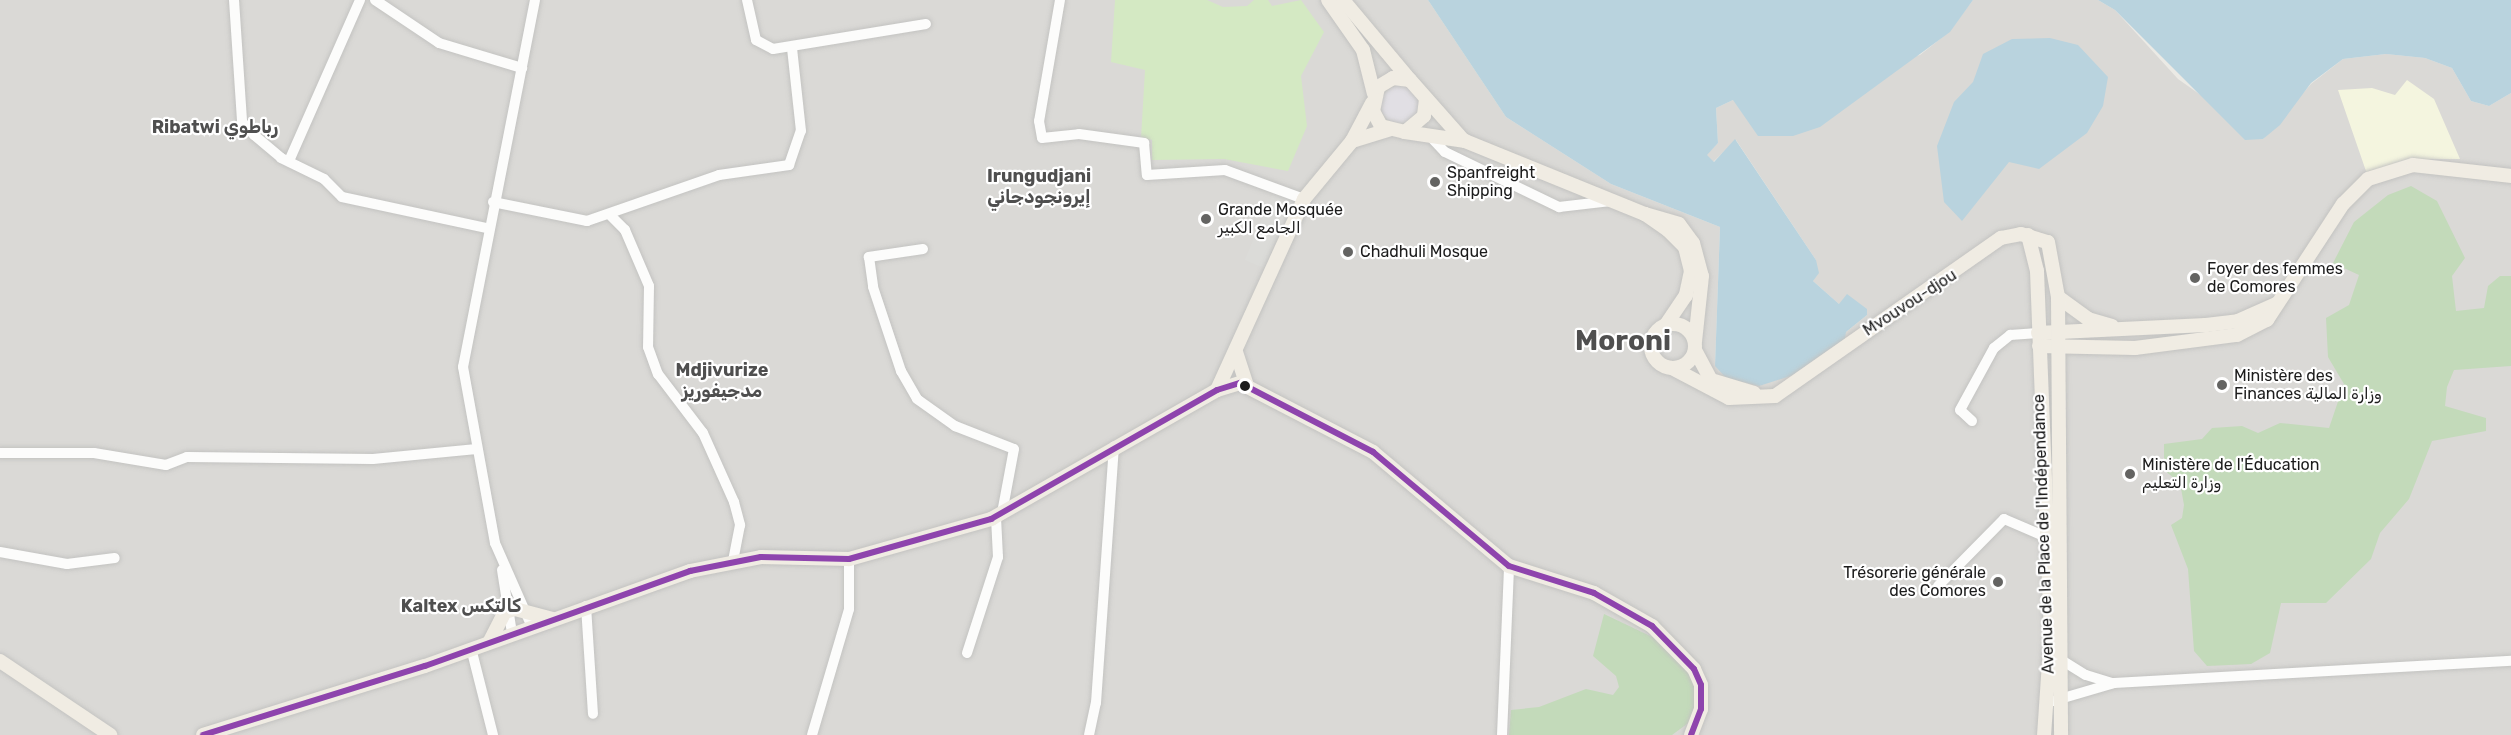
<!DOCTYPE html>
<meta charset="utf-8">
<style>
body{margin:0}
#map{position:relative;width:2511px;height:735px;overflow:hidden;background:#ebeae5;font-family:Rubik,"Noto Naskh Arabic",sans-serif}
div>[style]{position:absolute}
.residential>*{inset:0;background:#dad9d6}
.education>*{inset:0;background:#f4f5df}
.grass>*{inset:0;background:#d4e9c3}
.forest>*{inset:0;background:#c3daba}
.parking>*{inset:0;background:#dbdbd8;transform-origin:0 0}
.plaza>*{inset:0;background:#e1dfe4}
.round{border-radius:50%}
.water>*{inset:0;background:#b9d3de}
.roads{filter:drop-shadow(0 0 2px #c3c3c1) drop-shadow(0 0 2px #c3c3c1)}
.minor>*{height:10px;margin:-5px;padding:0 5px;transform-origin:5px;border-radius:5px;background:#fcfcfb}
.major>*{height:14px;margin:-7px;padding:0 7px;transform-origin:7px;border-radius:7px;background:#f0ece3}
.major>.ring{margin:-7px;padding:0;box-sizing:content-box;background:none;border:14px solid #f0ece3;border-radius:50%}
.bus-1>*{height:6px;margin:-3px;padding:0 3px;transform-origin:3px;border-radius:3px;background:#8e44ad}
.dots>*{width:16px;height:16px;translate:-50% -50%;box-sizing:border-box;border:3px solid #fff;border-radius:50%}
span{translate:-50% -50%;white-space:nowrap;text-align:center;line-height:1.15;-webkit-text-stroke:4.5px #fff;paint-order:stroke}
.poi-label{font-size:16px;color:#1c1c1c}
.left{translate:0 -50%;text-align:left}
.right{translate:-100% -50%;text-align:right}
.street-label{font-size:16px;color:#1c1c1c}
.neighbourhood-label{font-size:18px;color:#4f4f4f;font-weight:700}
.town-label{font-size:28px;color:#4f4f4f;font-weight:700}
</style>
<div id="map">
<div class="residential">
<i style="clip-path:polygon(0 0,1428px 0,1506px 117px,1611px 184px,1720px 227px,1715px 366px,1846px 332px,1867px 315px,1839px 304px,1813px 281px,1816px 260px,1736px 140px,1713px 162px,1706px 155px,1718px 143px,1716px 108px,1733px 100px,1920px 55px,1949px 32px,1973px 0,2098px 0,2115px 10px,2178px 79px,2263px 139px,2311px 84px,2343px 59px,2386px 54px,2425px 58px,2452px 68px,2471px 101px,2489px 106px,2511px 93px,2511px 735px,0 735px)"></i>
</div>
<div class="education">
<i style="clip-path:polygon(2407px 80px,2434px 99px,2460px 159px,2431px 159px,2367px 174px,2338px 90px,2372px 88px,2395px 95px)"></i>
</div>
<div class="grass">
<i style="clip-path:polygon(1115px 0,1207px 0,1223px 7px,1247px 6px,1254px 0,1268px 0,1272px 6px,1301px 0,1324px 32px,1301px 76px,1307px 126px,1288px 171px,1224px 159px,1152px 160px,1152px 140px,1141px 138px,1145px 70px,1111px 62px)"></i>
</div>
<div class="forest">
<i style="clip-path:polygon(2411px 186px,2437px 201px,2465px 258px,2452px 276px,2456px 311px,2484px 308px,2488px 286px,2500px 276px,2511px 276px,2511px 366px,2454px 370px,2447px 387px,2445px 406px,2486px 418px,2486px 431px,2432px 441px,2409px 499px,2380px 533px,2371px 559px,2326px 603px,2281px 603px,2270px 653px,2251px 664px,2207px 666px,2194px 651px,2188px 569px,2171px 525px,2182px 518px,2184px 505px,2180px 483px,2164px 470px,2164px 444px,2202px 439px,2212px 428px,2242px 426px,2258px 433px,2280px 423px,2329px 428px,2344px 384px,2328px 357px,2326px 318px,2349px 305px,2359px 275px,2333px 263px,2354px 222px,2388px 195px)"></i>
<i style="clip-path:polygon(1604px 614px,1665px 643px,1683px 662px,1698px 689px,1695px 718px,1672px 735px,1509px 735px,1511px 710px,1539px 707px,1586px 689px,1613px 695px,1619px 687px,1616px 676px,1593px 656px)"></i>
</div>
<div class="parking">
<i style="left:1274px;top:191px;width:21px;height:75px;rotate:23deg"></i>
</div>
<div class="plaza">
<i class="round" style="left:1381px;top:86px;width:38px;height:38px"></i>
</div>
<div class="water">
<i style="clip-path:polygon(1428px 0,1973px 0,1950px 32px,1820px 127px,1793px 136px,1758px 136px,1733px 100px,1716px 108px,1718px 143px,1707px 155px,1714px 162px,1735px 139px,1816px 260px,1819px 273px,1813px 281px,1839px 304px,1847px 294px,1867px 309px,1867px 315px,1846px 332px,1844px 344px,1803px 372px,1759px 386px,1726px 378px,1715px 366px,1720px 227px,1611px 184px,1506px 117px)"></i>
<i style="clip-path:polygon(2098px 0,2511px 0,2511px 93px,2489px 106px,2471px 101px,2452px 68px,2425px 58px,2386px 54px,2343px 59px,2311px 83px,2280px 125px,2263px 139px,2245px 140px,2115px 10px)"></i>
<i style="clip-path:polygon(2050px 38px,2078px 45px,2108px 77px,2103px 106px,2087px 133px,2039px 169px,2009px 162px,1962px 221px,1944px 202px,1937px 146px,1954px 102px,1973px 82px,1983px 54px,2012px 39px)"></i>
</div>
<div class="roads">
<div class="minor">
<i style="left:234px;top:0;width:122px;rotate:86.2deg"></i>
<i style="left:242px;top:122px;width:18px;rotate:47deg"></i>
<i style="left:254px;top:135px;width:35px;rotate:40deg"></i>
<i style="left:281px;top:158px;width:48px;rotate:26deg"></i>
<i style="left:324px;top:179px;width:25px;rotate:45deg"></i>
<i style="left:342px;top:197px;width:147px;rotate:12.1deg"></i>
<i style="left:375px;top:0;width:77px;rotate:33.9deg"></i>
<i style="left:439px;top:43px;width:87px;rotate:16.8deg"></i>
<i style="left:747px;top:0;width:41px;rotate:77.3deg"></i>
<i style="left:756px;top:40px;width:19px;rotate:28deg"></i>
<i style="left:773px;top:49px;width:155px;rotate:-9.3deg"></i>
<i style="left:1060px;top:0;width:123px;rotate:99.8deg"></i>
<i style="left:1039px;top:121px;width:17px;rotate:80deg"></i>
<i style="left:1042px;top:138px;width:37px;rotate:-6deg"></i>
<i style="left:1079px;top:134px;width:66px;rotate:7.9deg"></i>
<i style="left:1144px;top:143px;width:32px;rotate:85deg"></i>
<i style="left:1147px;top:175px;width:78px;rotate:-3.7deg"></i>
<i style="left:1225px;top:170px;width:84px;rotate:20.2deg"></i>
<i style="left:1429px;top:135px;width:23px;rotate:47deg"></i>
<i style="left:1445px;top:152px;width:127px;rotate:25.8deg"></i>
<i style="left:1559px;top:207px;width:52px;rotate:-6.6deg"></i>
<i style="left:289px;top:161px;width:176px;rotate:-66.2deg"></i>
<i style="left:493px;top:202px;width:96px;rotate:11.4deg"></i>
<i style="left:587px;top:221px;width:140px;rotate:-19.2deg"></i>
<i style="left:719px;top:175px;width:71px;rotate:-8.1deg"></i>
<i style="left:789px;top:165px;width:36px;rotate:-71deg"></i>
<i style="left:801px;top:131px;width:83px;rotate:-96.2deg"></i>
<i style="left:611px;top:216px;width:20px;rotate:45deg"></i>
<i style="left:625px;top:230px;width:61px;rotate:66.8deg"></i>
<i style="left:649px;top:286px;width:61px;rotate:90.9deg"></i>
<i style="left:648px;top:347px;width:29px;rotate:70deg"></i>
<i style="left:658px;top:374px;width:74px;rotate:52.7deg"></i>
<i style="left:703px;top:433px;width:76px;rotate:65.8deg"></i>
<i style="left:734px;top:502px;width:24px;rotate:75deg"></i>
<i style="left:740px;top:525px;width:37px;rotate:101deg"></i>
<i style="left:923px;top:249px;width:55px;rotate:171.6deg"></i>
<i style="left:869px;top:257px;width:30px;rotate:82deg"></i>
<i style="left:873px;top:287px;width:89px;rotate:71.6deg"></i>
<i style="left:901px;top:371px;width:32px;rotate:60deg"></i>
<i style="left:917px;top:399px;width:47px;rotate:35.4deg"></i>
<i style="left:955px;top:426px;width:63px;rotate:21.3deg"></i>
<i style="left:1014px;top:449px;width:65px;rotate:100.6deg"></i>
<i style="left:1972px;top:421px;width:16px;rotate:-137deg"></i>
<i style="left:1960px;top:410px;width:71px;rotate:-61.3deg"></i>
<i style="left:1994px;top:348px;width:21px;rotate:-39deg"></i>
<i style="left:2010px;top:335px;width:28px;rotate:-4deg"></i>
<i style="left:0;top:453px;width:94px"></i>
<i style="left:94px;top:453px;width:73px;rotate:9.5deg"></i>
<i style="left:166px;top:465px;width:22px;rotate:-21deg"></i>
<i style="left:187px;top:457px;width:186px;rotate:0.6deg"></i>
<i style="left:373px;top:459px;width:104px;rotate:-5.5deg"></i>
<i style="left:0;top:552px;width:68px;rotate:10.2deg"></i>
<i style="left:67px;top:564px;width:48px;rotate:-7.1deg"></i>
<i style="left:502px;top:570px;width:64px;rotate:81deg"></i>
<i style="left:1938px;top:586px;width:94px;rotate:-45.4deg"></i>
<i style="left:2004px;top:519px;width:53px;rotate:23.2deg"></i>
<i style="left:586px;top:606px;width:108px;rotate:86.3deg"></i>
<i style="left:532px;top:627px;width:92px;rotate:-113.8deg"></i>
<i style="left:495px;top:543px;width:179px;rotate:-100.3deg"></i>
<i style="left:463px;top:367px;width:374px;rotate:-78.9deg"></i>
<i style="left:471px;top:648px;width:90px;rotate:75.8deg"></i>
<i style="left:967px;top:653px;width:101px;rotate:-72.1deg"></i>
<i style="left:998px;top:557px;width:40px;rotate:-92.9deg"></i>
<i style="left:2055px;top:656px;width:36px;rotate:32deg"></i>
<i style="left:2086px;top:675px;width:28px;rotate:17deg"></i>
<i style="left:2053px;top:701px;width:64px;rotate:-16.4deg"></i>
<i style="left:2114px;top:683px;width:398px;rotate:-3.2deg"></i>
<i style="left:812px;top:735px;width:131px;rotate:-73.6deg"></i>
<i style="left:849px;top:609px;width:50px;rotate:-90deg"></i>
<i style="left:1089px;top:735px;width:33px;rotate:-78deg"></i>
<i style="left:1096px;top:703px;width:257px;rotate:-86deg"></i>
<i style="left:1502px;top:735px;width:169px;rotate:-87.6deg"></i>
</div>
<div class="major">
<i style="left:1328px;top:0;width:61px;rotate:55deg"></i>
<i style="left:1363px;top:50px;width:45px;rotate:76deg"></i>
<i style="left:1343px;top:0;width:104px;rotate:50.1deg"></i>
<i style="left:1426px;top:99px;width:17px;rotate:97deg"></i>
<i style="left:1424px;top:116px;width:25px;rotate:140deg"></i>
<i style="left:1405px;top:132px;width:25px;rotate:-166deg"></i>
<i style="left:1381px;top:126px;width:17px;rotate:-118deg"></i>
<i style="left:1373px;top:111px;width:25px;rotate:-78deg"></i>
<i style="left:1378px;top:87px;width:17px;rotate:-31deg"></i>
<i style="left:1393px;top:78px;width:17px;rotate:7deg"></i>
<i style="left:1410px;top:80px;width:80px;rotate:48.5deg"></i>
<i style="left:1405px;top:132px;width:61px;rotate:8.5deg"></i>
<i style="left:1465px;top:141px;width:194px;rotate:22.1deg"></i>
<i style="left:1645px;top:214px;width:28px;rotate:35deg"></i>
<i style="left:1668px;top:230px;width:24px;rotate:45deg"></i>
<i style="left:1685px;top:247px;width:25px;rotate:76deg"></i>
<i style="left:1691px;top:271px;width:25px;rotate:102deg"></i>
<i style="left:1686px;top:295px;width:37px;rotate:124deg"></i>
<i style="left:1352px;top:141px;width:39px;rotate:-17deg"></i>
<i style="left:1645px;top:214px;width:35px;rotate:16deg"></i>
<i style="left:1679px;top:224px;width:24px;rotate:54deg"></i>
<i style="left:1693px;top:243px;width:34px;rotate:75deg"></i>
<i style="left:1702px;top:276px;width:65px;rotate:96.1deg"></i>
<i style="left:2028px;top:235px;width:37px;rotate:76deg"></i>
<i style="left:2037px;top:271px;width:362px;rotate:87.8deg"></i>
<i style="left:2051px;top:633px;width:102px;rotate:93.9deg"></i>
<i style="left:2058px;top:297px;width:37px;rotate:36deg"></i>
<i style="left:2088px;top:319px;width:25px;rotate:16deg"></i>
<i class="ring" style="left:1651px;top:324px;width:30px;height:30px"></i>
<i style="left:2038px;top:333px;width:168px;rotate:-2.7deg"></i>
<i style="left:2206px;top:325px;width:32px;rotate:-7deg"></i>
<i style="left:2238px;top:321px;width:42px;rotate:-24.1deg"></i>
<i style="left:2039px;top:346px;width:96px;rotate:1.2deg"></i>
<i style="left:2135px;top:348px;width:103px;rotate:-7.3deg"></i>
<i style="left:2237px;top:335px;width:34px;rotate:-27deg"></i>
<i style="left:2267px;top:320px;width:139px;rotate:-56.8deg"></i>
<i style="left:2343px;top:204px;width:35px;rotate:-45deg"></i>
<i style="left:2368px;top:179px;width:47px;rotate:-17.3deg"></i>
<i style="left:2413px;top:165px;width:99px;rotate:6.4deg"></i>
<i style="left:1695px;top:350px;width:34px;rotate:62deg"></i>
<i style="left:1711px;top:380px;width:45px;rotate:16.8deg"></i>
<i style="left:1236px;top:352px;width:35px;rotate:72deg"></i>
<i style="left:1672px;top:368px;width:64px;rotate:27.8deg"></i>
<i style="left:1729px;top:398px;width:46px;rotate:-2.5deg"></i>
<i style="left:1775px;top:396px;width:276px;rotate:-35deg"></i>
<i style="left:2001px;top:238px;width:20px;rotate:-11deg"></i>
<i style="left:2021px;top:234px;width:28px;rotate:17deg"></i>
<i style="left:2048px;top:242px;width:56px;rotate:79.7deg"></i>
<i style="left:2058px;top:297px;width:438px;rotate:89.6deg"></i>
<i style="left:1217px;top:390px;width:210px;rotate:-65.5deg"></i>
<i style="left:1304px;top:199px;width:75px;rotate:-50.4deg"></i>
<i style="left:1352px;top:141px;width:43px;rotate:-62.2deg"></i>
<i style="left:490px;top:641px;width:33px;rotate:-63deg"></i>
<i style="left:505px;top:612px;width:10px;rotate:-17deg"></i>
<i style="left:515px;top:609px;width:39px;rotate:15deg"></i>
<i style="left:0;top:661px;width:133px;rotate:33.9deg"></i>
<i style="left:203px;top:735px;width:232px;rotate:-17.3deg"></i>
<i style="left:425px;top:666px;width:282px;rotate:-19.7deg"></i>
<i style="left:690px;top:571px;width:72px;rotate:-11.2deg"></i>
<i style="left:761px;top:557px;width:88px;rotate:1.3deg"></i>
<i style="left:849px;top:559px;width:148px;rotate:-15.7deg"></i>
<i style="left:991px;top:519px;width:260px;rotate:-29.7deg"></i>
<i style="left:1217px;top:390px;width:24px;rotate:-17deg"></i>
<i style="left:1240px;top:383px;width:150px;rotate:27.4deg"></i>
<i style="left:1373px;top:452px;width:177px;rotate:40deg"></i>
<i style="left:1509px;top:566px;width:89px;rotate:17.6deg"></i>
<i style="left:1594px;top:593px;width:67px;rotate:29.6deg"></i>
<i style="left:1652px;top:626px;width:60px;rotate:45.7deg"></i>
<i style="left:1694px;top:669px;width:17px;rotate:66deg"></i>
<i style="left:1701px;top:685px;width:24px;rotate:90deg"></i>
<i style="left:1701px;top:709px;width:28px;rotate:111deg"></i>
</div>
</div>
<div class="bus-1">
<i style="left:203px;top:735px;width:232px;rotate:-17.3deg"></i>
<i style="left:425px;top:666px;width:282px;rotate:-19.7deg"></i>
<i style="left:690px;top:571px;width:72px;rotate:-11.2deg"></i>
<i style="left:761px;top:557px;width:88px;rotate:1.3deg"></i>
<i style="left:849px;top:559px;width:148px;rotate:-15.7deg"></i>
<i style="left:991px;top:519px;width:260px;rotate:-29.7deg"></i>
<i style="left:1217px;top:390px;width:24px;rotate:-17deg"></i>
<i style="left:1240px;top:383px;width:150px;rotate:27.4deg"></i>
<i style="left:1373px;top:452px;width:177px;rotate:40deg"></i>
<i style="left:1509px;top:566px;width:89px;rotate:17.6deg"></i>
<i style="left:1594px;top:593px;width:67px;rotate:29.6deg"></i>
<i style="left:1652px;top:626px;width:60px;rotate:45.7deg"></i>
<i style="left:1694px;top:669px;width:17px;rotate:66deg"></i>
<i style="left:1701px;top:685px;width:24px;rotate:90deg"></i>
<i style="left:1701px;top:709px;width:28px;rotate:111deg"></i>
</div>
<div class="dots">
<i style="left:1435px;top:182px;background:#646462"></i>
<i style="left:1206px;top:219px;background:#646462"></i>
<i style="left:1348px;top:252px;background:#646462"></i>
<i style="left:2195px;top:278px;background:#646462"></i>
<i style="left:2222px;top:385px;background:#646462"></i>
<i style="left:1245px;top:386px;background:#1c1c1c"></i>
<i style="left:2130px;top:474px;background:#646462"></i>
<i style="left:1998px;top:582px;background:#646462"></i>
</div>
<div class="poi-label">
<span class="left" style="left:1447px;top:182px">Spanfreight<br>Shipping</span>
<span class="left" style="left:1218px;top:219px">Grande Mosquée<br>الجامع الكبير</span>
<span class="left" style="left:1360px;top:252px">Chadhuli Mosque</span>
<span class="left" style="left:2207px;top:278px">Foyer des femmes<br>de Comores</span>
<span class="left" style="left:2234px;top:385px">Ministère des<br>Finances وزارة المالية</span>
<span class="left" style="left:2142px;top:474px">Ministère de l'Éducation<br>وزارة التعليم</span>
<span class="right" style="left:1986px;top:582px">Trésorerie générale<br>des Comores</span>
</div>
<div class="street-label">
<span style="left:1910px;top:303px;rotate:-33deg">Mvouvou-djou</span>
<span style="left:2044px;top:534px;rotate:-92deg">Avenue de la Place de l'Indépendance</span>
</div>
<div class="neighbourhood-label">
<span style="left:215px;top:127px">Ribatwi رباطوي</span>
<span style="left:1039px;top:187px">Irungudjani<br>إيرونجودجاني</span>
<span style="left:722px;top:381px">Mdjivurize<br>مدجيفوريز</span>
<span style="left:461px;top:606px">Kaltex كالتكس</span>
</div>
<div class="town-label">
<span style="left:1623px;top:341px">Moroni</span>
</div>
</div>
